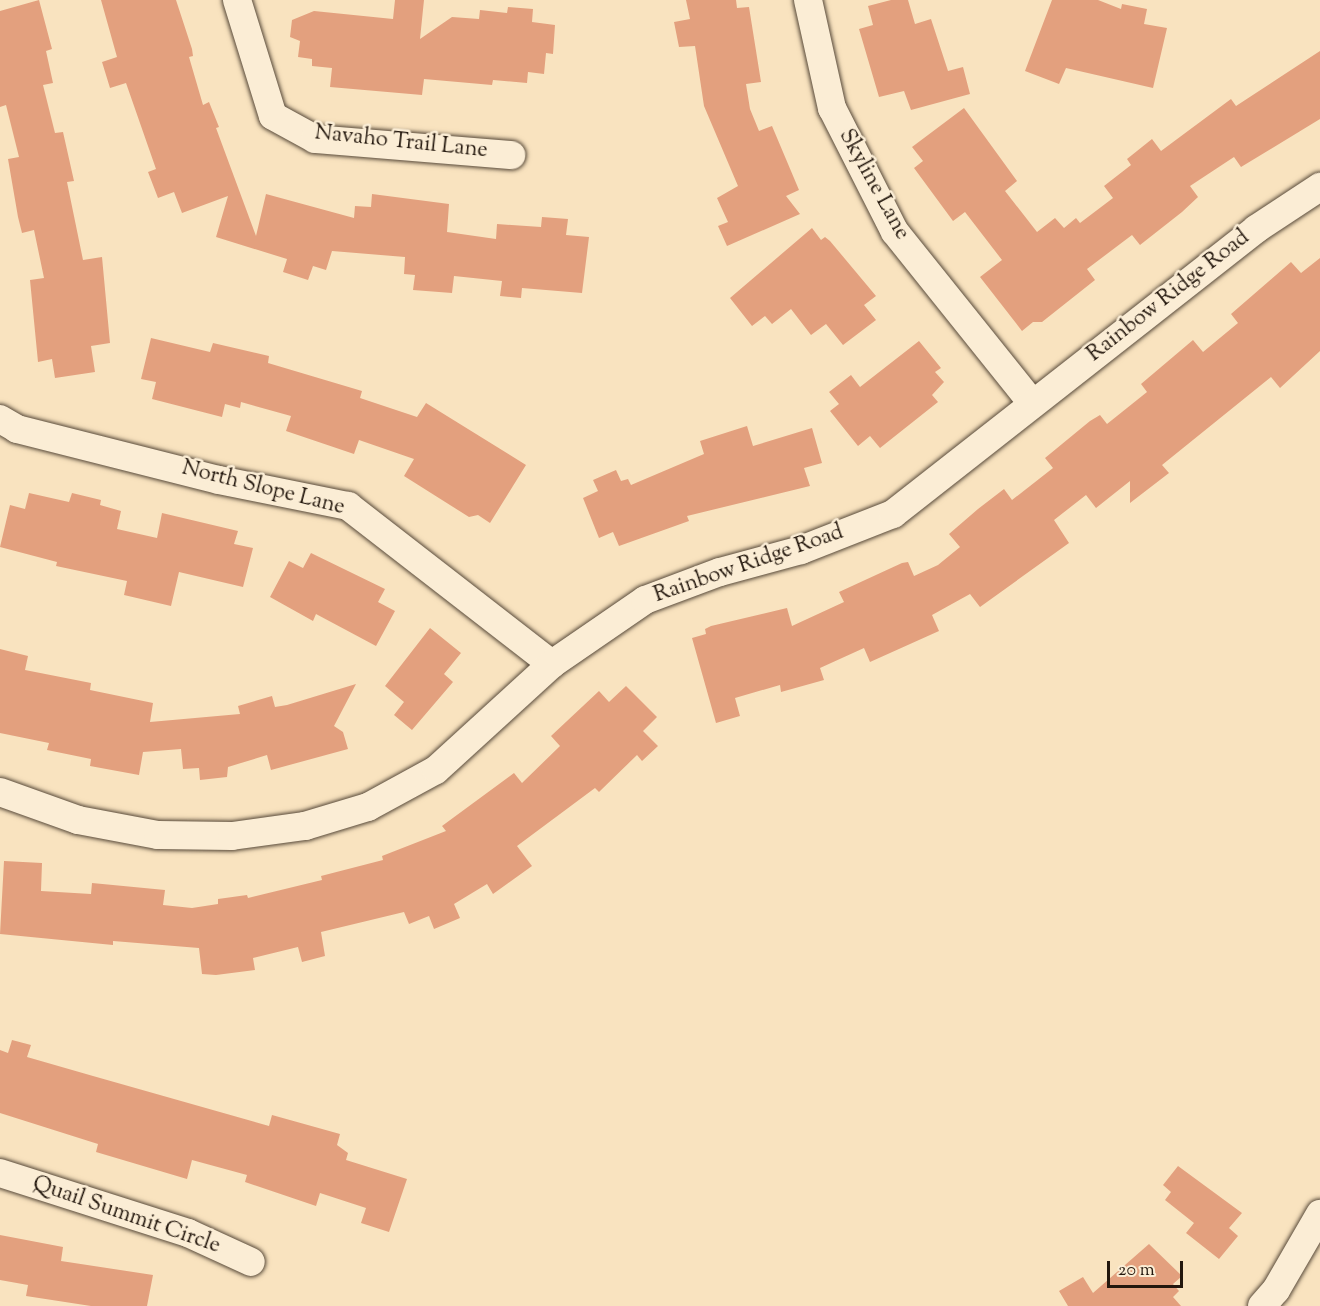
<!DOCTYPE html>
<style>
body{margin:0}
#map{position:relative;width:1320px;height:1306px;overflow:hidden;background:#f9e3bf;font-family:"Sorts Mill Goudy",serif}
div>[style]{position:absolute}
.building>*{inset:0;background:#e3a07e}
.roads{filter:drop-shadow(0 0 2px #584a3a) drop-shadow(0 0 2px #584a3a)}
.minor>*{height:28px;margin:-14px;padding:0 14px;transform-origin:14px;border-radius:14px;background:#fbedd5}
span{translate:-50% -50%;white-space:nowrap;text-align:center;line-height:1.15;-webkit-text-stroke:5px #fbedd5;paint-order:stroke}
.street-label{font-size:22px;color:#23170d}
.scale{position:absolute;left:1107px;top:1261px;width:76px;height:27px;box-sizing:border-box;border:3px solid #23170d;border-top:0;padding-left:8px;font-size:18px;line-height:21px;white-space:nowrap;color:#23170d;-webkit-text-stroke:4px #fbedd5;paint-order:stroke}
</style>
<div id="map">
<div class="building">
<i style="clip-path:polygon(39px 0,52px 49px,46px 51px,53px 83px,43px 85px,55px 133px,63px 132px,74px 181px,67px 182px,83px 260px,102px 257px,110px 343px,91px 346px,95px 372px,55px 378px,52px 359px,38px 362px,30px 280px,44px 278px,34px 230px,22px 233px,18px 217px,8px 159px,19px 157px,6px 105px,0 107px,0 11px)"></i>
<i style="clip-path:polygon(101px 0,176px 0,192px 49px,193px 56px,189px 57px,203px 105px,209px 102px,219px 127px,216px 128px,256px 236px,266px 194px,354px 218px,355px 206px,371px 207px,372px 194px,449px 204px,447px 232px,496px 239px,497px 224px,541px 227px,542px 217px,568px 219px,566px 235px,589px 237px,582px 293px,522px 288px,521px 298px,500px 296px,502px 281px,454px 276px,452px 293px,413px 290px,415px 275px,404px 274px,405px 257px,332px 251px,326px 270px,313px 266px,308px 280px,283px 272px,287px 259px,216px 237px,228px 196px,182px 213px,174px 192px,158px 198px,148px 172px,156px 169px,126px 83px,110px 88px,102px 62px,117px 57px)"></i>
<i style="clip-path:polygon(395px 0,424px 0,420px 39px,452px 17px,479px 19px,480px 10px,507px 13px,508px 7px,533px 9px,532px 22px,555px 25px,553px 54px,546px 53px,544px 74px,528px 72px,527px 83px,493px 80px,492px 85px,424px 79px,422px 95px,330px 87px,332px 68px,312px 66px,312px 59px,298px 57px,300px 41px,290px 37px,292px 20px,314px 11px,393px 19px)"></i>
<i style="clip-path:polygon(686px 0,736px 0,737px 8px,749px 7px,761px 82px,746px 84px,750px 109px,759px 131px,772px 126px,799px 190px,786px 196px,800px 214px,727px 246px,718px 226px,728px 222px,717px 198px,738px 186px,704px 106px,695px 46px,679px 47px,674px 22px,690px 19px)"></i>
<i style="clip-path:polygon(891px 0,908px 0,915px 24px,931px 19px,948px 71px,963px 67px,970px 94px,911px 110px,904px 91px,879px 97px,859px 29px,873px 25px,868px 6px)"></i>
<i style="clip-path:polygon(1052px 0,1098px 0,1121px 9px,1122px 4px,1147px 9px,1144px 24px,1167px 28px,1153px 88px,1066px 68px,1059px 84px,1025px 71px)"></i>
<i style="clip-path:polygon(1320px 51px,1320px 119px,1241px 167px,1234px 157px,1190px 186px,1198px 197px,1182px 212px,1140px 245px,1132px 235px,1087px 269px,1095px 280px,1042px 322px,1033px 322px,1022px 331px,980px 277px,1002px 260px,965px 212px,953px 221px,914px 168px,923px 161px,912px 147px,964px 108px,1017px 181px,1005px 191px,1037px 232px,1055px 218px,1064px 228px,1076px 218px,1080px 223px,1113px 198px,1104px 186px,1131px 165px,1127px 159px,1152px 139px,1161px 151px,1231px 99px,1236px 106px)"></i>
<i style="clip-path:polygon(812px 228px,821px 240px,825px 237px,830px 241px,876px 296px,864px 305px,876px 320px,843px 345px,826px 324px,811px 335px,791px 309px,772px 324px,765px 316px,752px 326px,730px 298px)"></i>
<i style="clip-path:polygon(1320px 258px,1320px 351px,1280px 388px,1271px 377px,1162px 465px,1169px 473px,1130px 503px,1130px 481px,1096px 508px,1086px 495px,1054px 520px,1069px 543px,980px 607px,970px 594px,932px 615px,939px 631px,870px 662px,864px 648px,820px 668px,824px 680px,781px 692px,780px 685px,735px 698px,740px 716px,716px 723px,692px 638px,706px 634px,705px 629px,711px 626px,787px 608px,792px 626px,844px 602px,839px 592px,902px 563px,908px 562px,914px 576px,938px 565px,960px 547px,949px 534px,978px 509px,1004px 489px,1012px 500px,1053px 468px,1045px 458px,1090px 421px,1100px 415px,1107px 424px,1147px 392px,1141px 384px,1193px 340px,1203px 352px,1238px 323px,1231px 314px,1291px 262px,1301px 273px)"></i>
<i style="clip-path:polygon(151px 338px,210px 352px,213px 343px,269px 356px,268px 363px,362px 391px,360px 398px,417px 417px,426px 403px,526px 465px,490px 523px,478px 515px,469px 517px,404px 476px,414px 459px,359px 440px,354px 454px,286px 431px,291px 416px,241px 402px,240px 408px,225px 404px,222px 417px,152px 399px,156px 382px,141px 379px)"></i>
<i style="clip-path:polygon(919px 341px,941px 368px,935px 372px,944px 382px,932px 395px,938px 402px,880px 448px,870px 436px,858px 446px,830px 411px,839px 404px,829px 392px,851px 375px,860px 387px)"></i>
<i style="clip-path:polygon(747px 426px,753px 446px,812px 428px,822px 463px,804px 468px,810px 486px,687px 516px,689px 521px,619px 546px,613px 532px,599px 538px,583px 498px,598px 491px,593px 480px,616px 470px,621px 481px,628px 479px,631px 485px,704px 454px,700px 441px)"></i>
<i style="clip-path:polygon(29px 493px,69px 502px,72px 493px,101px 500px,100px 505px,121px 511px,117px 529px,157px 538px,162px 513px,238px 531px,234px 544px,253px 548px,243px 587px,179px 572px,171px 606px,124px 595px,127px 581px,56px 566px,57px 562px,0 547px,10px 505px,25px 509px)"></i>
<i style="clip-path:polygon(311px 553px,385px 589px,378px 602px,395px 611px,376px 646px,316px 614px,313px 621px,270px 597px,289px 561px,303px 568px)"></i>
<i style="clip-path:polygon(430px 628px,461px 653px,444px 674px,453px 682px,412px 730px,394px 715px,404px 702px,385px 686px)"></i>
<i style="clip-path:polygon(0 649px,28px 656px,25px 670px,91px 683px,90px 690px,153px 703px,150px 722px,240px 714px,238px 706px,272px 696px,275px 707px,287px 705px,356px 684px,334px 726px,343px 732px,348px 749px,271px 770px,267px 755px,228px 767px,227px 777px,200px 780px,199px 768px,183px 769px,181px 749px,143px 752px,139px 775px,90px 766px,91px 759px,47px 750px,49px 743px,0 733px)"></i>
<i style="clip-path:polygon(626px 686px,657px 717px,643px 731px,658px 746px,642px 761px,637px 755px,599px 792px,595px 788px,517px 846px,532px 866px,493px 894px,487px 884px,454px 904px,460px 918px,434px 929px,429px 916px,409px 924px,404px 912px,321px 932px,325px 956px,302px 962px,298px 947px,253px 958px,255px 970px,216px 975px,202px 974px,199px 948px,113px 941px,113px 945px,0 934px,4px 861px,42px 863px,41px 891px,91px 894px,92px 883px,165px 890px,163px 905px,192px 908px,218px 904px,218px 899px,247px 895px,248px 898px,322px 880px,321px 876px,383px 860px,382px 856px,446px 831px,442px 826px,514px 773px,522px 783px,560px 746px,551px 736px,599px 691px,609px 702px)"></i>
<i style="clip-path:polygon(12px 1040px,31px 1045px,27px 1057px,93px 1076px,269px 1126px,272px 1115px,340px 1134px,337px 1145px,348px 1153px,346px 1160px,407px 1179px,389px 1232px,361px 1223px,366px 1208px,320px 1193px,316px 1206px,245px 1182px,247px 1175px,192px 1160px,187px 1179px,96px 1152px,98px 1144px,0 1113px,0 1050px,8px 1053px)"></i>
<i style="clip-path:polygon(1178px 1166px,1242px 1213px,1229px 1228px,1238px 1236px,1219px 1259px,1186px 1233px,1194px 1223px,1165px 1200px,1171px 1192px,1163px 1185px)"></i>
<i style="clip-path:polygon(0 1235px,63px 1247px,61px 1261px,153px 1275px,147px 1306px,91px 1306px,26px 1296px,28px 1285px,0 1280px)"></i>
<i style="clip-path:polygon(1149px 1244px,1182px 1276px,1173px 1284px,1179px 1291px,1173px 1297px,1181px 1306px,1068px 1306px,1059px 1291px,1083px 1277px,1093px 1293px)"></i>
</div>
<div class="roads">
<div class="minor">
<i style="left:237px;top:0;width:121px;rotate:72.8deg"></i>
<i style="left:273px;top:116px;width:48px;rotate:28.7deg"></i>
<i style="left:315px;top:139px;width:197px;rotate:4.7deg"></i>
<i style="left:808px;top:0;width:111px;rotate:77.5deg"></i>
<i style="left:832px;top:108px;width:139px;rotate:63.1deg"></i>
<i style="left:895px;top:232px;width:219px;rotate:51.3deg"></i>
<i style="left:0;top:419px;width:20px;rotate:30deg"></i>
<i style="left:17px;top:429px;width:208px;rotate:14.2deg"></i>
<i style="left:219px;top:480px;width:132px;rotate:11.4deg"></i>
<i style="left:348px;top:506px;width:258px;rotate:37.8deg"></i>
<i style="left:0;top:792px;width:83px;rotate:19.7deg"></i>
<i style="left:78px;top:820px;width:81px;rotate:10.6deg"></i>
<i style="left:158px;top:835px;width:74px;rotate:0.8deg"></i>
<i style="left:232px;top:836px;width:74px;rotate:-7.8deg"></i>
<i style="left:305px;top:826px;width:66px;rotate:-16.8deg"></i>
<i style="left:368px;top:807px;width:77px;rotate:-28.6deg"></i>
<i style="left:436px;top:770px;width:157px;rotate:-42.4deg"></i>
<i style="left:552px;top:664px;width:113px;rotate:-34.5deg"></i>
<i style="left:645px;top:600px;width:80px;rotate:-20.5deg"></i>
<i style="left:720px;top:572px;width:84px;rotate:-15.2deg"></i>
<i style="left:801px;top:550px;width:99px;rotate:-21.4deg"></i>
<i style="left:893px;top:514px;width:462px;rotate:-38.1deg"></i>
<i style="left:1256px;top:229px;width:77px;rotate:-33.3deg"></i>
<i style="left:0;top:1173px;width:197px;rotate:17.7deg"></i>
<i style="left:188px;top:1233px;width:69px;rotate:24.7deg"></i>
<i style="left:1262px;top:1306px;width:21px;rotate:-49deg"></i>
<i style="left:1276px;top:1290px;width:88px;rotate:-59.9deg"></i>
</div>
</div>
<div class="street-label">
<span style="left:401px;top:143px;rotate:6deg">Navaho Trail Lane</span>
<span style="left:873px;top:185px;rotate:61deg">Skyline Lane</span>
<span style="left:1169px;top:297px;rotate:-38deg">Rainbow Ridge Road</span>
<span style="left:263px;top:489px;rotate:14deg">North Slope Lane</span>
<span style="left:749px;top:565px;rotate:-19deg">Rainbow Ridge Road</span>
<span style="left:126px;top:1216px;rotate:19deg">Quail Summit Circle</span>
</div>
<div class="scale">20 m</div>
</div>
